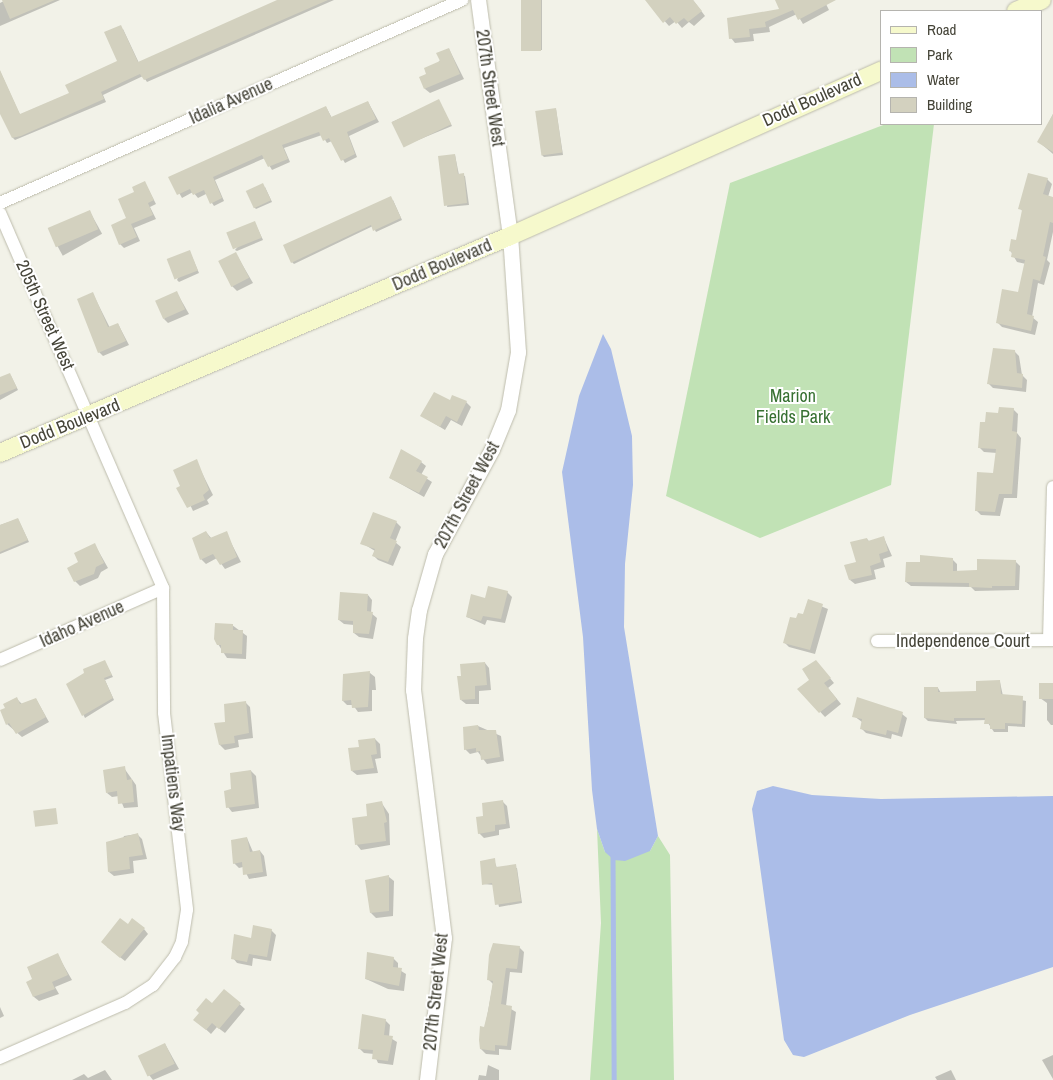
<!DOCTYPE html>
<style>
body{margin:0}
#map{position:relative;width:1053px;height:1080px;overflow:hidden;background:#f2f2e8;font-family:"Archivo Narrow",sans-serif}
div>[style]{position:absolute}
.green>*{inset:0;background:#c1e2b5}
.water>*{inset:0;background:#abbde8}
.shadow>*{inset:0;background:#0003;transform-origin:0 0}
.stream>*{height:4.5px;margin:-2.25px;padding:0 2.25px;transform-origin:2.25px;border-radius:2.25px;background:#abbde8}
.building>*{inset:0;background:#d3d1bf;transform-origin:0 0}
.roads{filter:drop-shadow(0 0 1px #bdbcac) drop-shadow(0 0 1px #bdbcac)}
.minor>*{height:12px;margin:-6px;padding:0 6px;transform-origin:6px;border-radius:6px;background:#fff}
.tertiary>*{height:15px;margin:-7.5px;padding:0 7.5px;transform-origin:7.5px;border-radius:7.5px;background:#fff}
.secondary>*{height:18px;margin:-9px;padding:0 9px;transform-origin:9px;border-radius:9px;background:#f6f9cc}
span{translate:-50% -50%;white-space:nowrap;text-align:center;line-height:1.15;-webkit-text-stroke:4px #fff;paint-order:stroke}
.street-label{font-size:18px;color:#454438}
.park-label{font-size:18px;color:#367031}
.legend{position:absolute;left:880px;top:10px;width:162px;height:115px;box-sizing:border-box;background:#fff;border:1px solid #b5b4af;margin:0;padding:6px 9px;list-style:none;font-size:15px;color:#454438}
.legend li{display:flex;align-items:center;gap:10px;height:25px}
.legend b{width:25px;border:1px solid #b5b4af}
</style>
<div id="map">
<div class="green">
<i style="clip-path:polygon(886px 124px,934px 124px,891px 485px,760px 538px,666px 496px,730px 183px)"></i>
<i style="clip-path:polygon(597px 829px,605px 852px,650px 851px,658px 836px,670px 855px,674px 1080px,590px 1080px,601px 923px)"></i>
</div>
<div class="water">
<i style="clip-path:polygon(603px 334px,611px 349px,632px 436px,633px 485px,625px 564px,624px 627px,658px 836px,650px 851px,625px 861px,614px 860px,605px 852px,597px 829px,592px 790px,583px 637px,562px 472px,579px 396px)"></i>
<i style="clip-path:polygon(773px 786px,812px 795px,881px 799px,1053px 796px,1053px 967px,910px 1015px,804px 1057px,793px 1055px,784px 1040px,752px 809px,757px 791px)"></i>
</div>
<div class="shadow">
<i style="clip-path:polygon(6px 0,60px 0,0 26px,0 3px)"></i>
<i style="clip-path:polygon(284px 0,334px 0,147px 82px,143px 76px,103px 95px,106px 102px,15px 140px,13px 138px,0 108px,0 71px,20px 115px,70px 94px,118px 61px,123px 29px,139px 63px)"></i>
<i style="left:522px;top:0;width:20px;height:50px"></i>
<i style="clip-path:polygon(646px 0,693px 0,705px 16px,694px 26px,689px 22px,682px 28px,676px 21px,669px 26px)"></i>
<i style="clip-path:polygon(779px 0,824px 0,829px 10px,803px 24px,797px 14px,769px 27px,770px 32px,753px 34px,754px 41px,735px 43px,731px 38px,781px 10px)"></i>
<i style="clip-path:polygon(449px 49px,464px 79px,430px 93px,425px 89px,428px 75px)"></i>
<i style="clip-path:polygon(439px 101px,452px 126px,406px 145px,392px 122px)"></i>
<i style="clip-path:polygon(368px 102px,379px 122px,349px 136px,357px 157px,345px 163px,332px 141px,327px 143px,322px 135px,284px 148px,290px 162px,272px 170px,265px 158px,215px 180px,224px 201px,214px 206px,206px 194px,198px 198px,193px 192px,182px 198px,170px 177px,326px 107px,332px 118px)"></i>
<i style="clip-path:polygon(556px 109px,563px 155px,544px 157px,542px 155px)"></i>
<i style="clip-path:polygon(1053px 114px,1053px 154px,1039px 142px)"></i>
<i style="clip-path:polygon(455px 155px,459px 175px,465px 176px,469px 205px,447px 207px)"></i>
<i style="clip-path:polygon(1047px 179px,1052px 184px,1048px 197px,1053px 198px,1053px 232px,1047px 260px,1050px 263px,1044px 285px,1038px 283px,1032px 317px,1038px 322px,1035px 335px,1002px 327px,998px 323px,1019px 293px,1026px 264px,1017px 262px,1010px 250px,1017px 242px,1023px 212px,1020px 208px)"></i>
<i style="clip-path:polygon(145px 183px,156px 204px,150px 207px,156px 219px,134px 228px,140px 241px,124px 248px,120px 244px,136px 193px)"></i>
<i style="clip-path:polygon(265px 187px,272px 202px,256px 209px,254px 207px)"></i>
<i style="clip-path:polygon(393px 200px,402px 220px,376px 232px,373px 226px,294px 264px,292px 262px,285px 245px)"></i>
<i style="left:90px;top:212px;width:25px;height:45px;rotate:61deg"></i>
<i style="clip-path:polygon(256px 225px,263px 240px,237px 251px,235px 250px)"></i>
<i style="clip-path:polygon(190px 252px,199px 273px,179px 282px,177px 280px)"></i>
<i style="clip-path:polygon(236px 254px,253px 283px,237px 291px,232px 286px)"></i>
<i style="clip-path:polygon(177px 293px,189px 314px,168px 323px,164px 319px)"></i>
<i style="clip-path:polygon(93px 294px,110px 328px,118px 324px,129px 345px,103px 356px,99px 352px)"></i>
<i style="clip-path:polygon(1014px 351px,1019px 356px,1022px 375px,1027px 380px,1026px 392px,993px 388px,988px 383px)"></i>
<i style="clip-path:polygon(11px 376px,18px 390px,0 400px,0 378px)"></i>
<i style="clip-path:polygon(451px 401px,466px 402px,471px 407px,462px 426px,451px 420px,445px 430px,422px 416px)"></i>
<i style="clip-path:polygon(1013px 409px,1018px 414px,1017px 433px,1021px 438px,1017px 498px,1004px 498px,1000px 516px,981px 515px,977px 511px,994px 474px,997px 453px,984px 452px,979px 447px,986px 423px)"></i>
<i style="clip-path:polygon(196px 461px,213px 495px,207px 500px,209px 504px,193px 511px,182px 487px)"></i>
<i style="clip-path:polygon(421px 462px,426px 466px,421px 475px,432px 482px,424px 497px,390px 478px)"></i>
<i style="clip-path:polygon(18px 519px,29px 542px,0 554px,0 525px)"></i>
<i style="clip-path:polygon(396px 522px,401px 527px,395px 542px,401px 547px,393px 566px,378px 560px,373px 555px,375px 551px,362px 543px)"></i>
<i style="clip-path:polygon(206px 532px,212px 539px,226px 533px,241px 562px,225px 569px,217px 558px,206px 564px,201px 559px)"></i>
<i style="clip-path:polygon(884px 538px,892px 556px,883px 559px,885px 567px,874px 570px,876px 579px,855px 584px,850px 580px,867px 539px,870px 542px)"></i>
<i style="clip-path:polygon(95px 545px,108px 568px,101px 572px,98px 578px,80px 586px,75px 581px)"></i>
<i style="clip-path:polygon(921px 556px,952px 559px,957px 564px,957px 572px,978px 571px,1015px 561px,1020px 566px,1019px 590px,975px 591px,971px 587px,911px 586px,906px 582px,921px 563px)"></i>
<i style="clip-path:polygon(507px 592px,512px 597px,505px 623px,487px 620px,485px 625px,467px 617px,486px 600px)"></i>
<i style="clip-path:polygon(368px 595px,372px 600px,371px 613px,377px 618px,373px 639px,359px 637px,354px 633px,354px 625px,344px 624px,339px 620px)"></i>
<i style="clip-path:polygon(808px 601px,828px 609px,815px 654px,789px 647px,784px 642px,797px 620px,804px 616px)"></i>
<i style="clip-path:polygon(232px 625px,247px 636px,246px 659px,227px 658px,218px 644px)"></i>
<i style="clip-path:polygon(105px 662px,113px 677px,105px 680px,114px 700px,85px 718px,68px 684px)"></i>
<i style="clip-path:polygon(485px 663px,489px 668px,491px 690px,479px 691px,479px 704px,466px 704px,461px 700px)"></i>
<i style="clip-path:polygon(820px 666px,834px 683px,828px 688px,841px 704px,825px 717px,799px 689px,811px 680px)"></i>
<i style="clip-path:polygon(370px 673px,375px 677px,376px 690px,372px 690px,372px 711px,358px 712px,353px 705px,347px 705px,343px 701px,344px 675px)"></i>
<i style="clip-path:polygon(1000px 682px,1003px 696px,1026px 701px,1025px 727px,1008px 726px,1008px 732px,994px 732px,986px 720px,956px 721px,957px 724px,928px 721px,925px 718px,938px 688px,941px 693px,977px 692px)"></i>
<i style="clip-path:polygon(1053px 684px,1053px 725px,1051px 725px,1047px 720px,1047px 703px,1040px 698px)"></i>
<i style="clip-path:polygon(858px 698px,902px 714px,907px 718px,902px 737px,892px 734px,891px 739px,866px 733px,862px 729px,862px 722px,854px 716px)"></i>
<i style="clip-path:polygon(17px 699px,22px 704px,36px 699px,49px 722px,22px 737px,7px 724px)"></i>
<i style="clip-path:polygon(245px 702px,250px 707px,253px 738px,238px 740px,239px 747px,225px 750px,220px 745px,226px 723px)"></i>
<i style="clip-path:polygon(478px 726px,501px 736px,504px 761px,487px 764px,478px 752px,470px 754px,465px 749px)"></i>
<i style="clip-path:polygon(375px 739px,380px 744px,381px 758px,375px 759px,378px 773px,357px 775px,352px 771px,360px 748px)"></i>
<i style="clip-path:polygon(124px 768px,136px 785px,138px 807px,124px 808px,119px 796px,112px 797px,107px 793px)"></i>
<i style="clip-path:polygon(251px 771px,256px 776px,259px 808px,232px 812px,228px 807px,232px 790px)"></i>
<i style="clip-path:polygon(502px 801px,507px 806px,510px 828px,499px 830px,499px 835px,484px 838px,479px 833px,484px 817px)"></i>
<i style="clip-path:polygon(381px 802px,389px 814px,390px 845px,361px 850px,357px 845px,353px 819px,369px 817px)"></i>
<i style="clip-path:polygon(137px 834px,142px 839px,147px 859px,133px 861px,134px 873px,114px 876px,109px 872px,124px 836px)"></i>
<i style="clip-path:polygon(247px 838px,253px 852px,260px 851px,264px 856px,267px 876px,249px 879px,243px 867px,239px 868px,234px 863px)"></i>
<i style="clip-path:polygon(494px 860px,497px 868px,517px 868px,522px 903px,499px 907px,494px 885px,483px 884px)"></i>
<i style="clip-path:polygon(389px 877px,394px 881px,393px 916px,376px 918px,371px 913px)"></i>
<i style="clip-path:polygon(144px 929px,148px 934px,125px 961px,107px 947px)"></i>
<i style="clip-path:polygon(271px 930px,276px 935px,271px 961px,253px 958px,252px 966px,237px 963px,233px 958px,252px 939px)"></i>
<i style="clip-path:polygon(519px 947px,524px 952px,522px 973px,510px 972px,506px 1006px,516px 1012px,511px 1050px,499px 1049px,499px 1055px,486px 1054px,481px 1049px,493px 984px,489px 980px)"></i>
<i style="clip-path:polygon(57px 954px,72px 980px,55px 987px,59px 994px,39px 1001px,34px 997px,34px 980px)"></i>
<i style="clip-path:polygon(393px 958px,398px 963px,398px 969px,406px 974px,404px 991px,388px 989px,366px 979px)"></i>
<i style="clip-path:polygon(224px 990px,245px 1009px,225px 1033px,217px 1027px,211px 1034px,200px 1024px)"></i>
<i style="clip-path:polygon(0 1007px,4px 1016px,0 1018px)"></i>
<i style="clip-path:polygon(385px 1020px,390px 1025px,389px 1037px,397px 1042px,393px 1065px,378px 1063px,374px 1054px,364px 1053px,359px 1048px)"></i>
<i style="clip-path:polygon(165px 1044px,179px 1069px,153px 1080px,149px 1075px)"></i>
<i style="clip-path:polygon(1053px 1055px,1053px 1079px,1042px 1060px)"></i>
<i style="clip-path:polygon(488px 1065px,499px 1070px,499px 1080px,478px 1080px,479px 1075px,486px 1076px)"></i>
<i style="clip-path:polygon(105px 1070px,112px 1080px,72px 1080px,84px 1074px,88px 1078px)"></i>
<i style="clip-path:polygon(951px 1070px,956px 1080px,937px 1080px,935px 1077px)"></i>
</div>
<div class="stream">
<i style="left:613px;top:854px;width:226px;rotate:89.7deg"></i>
</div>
<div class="building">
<i style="clip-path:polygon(2px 0,55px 0,10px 19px)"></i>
<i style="clip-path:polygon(277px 0,328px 0,144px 80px,140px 74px,101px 92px,104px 99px,21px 136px,12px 138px,0 114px,0 70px,20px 114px,69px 93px,65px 85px,117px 61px,104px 32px,121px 25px,138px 62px)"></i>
<i style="left:521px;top:0;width:20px;height:51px"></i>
<i style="clip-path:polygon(645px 0,693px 0,702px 11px,688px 22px,684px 18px,676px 24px,670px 17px,663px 23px)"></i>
<i style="clip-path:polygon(775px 0,836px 0,798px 20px,793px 10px,765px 22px,766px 27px,749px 29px,750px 37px,729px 39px,727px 18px,779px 9px)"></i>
<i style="clip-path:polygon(449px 48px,460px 74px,424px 89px,419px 77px,426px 74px,424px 68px,440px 61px,436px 53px)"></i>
<i style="left:439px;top:99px;width:28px;height:53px;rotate:64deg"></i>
<i style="clip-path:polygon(368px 101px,376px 119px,347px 132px,355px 154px,341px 161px,329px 138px,323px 141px,319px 132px,282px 145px,288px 159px,268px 167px,262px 155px,213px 177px,222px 198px,210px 204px,204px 190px,193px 195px,190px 189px,177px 195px,168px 177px,326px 106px,331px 117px)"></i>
<i style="left:556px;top:108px;width:45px;height:21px;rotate:82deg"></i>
<i style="clip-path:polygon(1053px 114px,1053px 152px,1037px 142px)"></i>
<i style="clip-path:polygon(455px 154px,458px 174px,464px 173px,467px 203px,444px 206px,438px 156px)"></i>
<i style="clip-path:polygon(1028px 173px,1048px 178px,1043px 194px,1053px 197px,1053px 223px,1050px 222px,1043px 256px,1046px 257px,1040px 281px,1033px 279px,1027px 314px,1034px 316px,1031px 331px,996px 323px,1002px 289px,1018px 292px,1025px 260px,1011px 257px,1012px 252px,1009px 251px,1011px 239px,1016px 240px,1022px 210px,1018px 209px)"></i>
<i style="clip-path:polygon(145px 181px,154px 200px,148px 203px,153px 215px,131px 224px,137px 237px,119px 245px,111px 225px,126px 218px,118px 199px,134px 192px,132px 187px)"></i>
<i style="left:263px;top:183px;width:19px;height:19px;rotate:65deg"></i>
<i style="clip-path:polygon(391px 196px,401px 218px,373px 231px,371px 225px,291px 263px,283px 245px)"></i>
<i style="left:90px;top:210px;width:21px;height:46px;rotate:67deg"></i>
<i style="left:255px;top:221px;width:18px;height:31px;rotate:68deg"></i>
<i style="left:190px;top:250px;width:22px;height:25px;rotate:69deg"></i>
<i style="left:236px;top:252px;width:29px;height:20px;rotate:63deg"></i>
<i style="left:177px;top:291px;width:20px;height:24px;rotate:66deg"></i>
<i style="clip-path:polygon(93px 292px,108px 327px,118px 323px,126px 341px,98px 353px,77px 299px)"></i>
<i style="clip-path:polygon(993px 348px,1015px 350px,1017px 373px,1023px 374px,1022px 388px,987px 384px)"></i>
<i style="clip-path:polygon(10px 373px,17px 388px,0 395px,0 377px)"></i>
<i style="clip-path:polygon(434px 392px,450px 400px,452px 395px,467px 401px,457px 422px,446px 416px,440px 427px,420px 416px)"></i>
<i style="clip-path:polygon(999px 407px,1014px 408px,1012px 431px,1017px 432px,1012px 494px,999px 494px,995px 512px,975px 511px,977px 472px,993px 473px,996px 449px,978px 448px,980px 422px,985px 422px,986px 412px,998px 413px)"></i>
<i style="clip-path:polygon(401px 449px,422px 461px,416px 471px,428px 477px,419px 493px,389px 478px)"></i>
<i style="clip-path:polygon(197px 459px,209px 490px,203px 495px,205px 500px,187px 508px,176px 488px,180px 486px,173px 470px)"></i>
<i style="clip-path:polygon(373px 512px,397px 521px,390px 538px,397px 541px,388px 562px,372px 556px,375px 549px,360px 544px)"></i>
<i style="clip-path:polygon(18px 518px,28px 540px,0 552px,0 525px)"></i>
<i style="clip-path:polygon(206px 531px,210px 538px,227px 531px,237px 557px,220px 565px,213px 554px,200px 560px,192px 538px)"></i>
<i style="clip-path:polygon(884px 536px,888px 551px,879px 554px,881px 562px,870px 566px,872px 575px,849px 580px,844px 565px,856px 562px,850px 542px,867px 538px,868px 541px)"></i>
<i style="clip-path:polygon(95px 543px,104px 563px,96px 567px,94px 574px,74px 582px,67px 568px,78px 562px,74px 553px)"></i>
<i style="clip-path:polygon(920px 555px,953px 558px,953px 571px,977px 570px,977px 559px,1016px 560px,1015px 586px,992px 586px,992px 588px,969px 587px,969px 583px,905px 582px,906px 562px,920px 562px)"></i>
<i style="clip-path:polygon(488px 586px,508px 591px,501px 619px,483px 616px,481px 621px,466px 617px,471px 594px,485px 598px)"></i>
<i style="clip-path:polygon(340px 592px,368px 594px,367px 611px,373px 612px,369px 634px,353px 633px,353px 621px,338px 620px)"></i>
<i style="clip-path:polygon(808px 599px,823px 604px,810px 650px,783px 643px,790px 617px,796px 618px,798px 613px,803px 614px)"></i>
<i style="clip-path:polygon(215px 623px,233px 624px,233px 630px,243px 630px,242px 654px,221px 653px,221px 645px,217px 645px,214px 639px)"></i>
<i style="clip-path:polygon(105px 660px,112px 675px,104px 678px,113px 698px,82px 716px,66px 684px,84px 673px,83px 669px)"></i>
<i style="clip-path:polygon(816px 660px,831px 678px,824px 683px,837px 699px,819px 713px,797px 689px,809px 680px,802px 669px)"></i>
<i style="clip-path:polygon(485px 662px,487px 685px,475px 686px,475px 699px,460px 700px,457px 676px,461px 676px,460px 664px)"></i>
<i style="clip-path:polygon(370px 671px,368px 707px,352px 708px,351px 700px,342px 701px,343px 674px)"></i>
<i style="clip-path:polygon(1000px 680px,1001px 694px,1023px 696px,1022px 724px,1005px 723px,1005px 729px,990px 729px,990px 724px,984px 724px,985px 718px,954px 718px,954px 721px,924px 718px,924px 687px,938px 687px,938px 692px,976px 691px,976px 681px)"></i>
<i style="left:1039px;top:683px;width:14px;height:16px"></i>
<i style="clip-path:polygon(17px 697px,20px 704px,36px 698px,46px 717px,16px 734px,9px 723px,6px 725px,0 710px,5px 708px,3px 704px)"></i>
<i style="clip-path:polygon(857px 697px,903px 712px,898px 733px,887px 730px,886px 735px,860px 729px,862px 719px,852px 717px)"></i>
<i style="clip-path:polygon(246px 701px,249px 733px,234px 736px,235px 743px,219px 745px,214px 723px,225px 722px,224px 704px)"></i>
<i style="clip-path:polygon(478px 725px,479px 730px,496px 730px,500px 757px,481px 760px,480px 751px,476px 752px,476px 748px,464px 750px,463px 727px)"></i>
<i style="clip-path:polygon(375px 738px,377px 754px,371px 755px,374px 768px,351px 771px,348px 748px,359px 747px,358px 740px)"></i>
<i style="clip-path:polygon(125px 766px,127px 780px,132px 779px,134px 802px,118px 804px,117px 791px,106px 793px,103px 770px)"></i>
<i style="clip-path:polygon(251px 770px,255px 804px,226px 808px,224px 791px,231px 789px,230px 773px)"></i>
<i style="clip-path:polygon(503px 800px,506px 824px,495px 825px,495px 831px,478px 834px,476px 817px,483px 816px,482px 803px)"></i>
<i style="clip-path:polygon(382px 801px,387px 822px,384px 823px,386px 841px,355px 845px,352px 818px,367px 816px,366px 804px)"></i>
<i style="left:56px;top:808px;width:16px;height:23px;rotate:83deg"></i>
<i style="clip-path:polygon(138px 833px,143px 855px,129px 857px,130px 869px,108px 872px,106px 842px)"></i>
<i style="clip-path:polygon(247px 837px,250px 852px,260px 850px,263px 872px,243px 875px,242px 862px,233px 864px,231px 840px)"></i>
<i style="clip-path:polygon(495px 858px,496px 867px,516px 864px,521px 901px,495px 905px,492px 883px,482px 885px,480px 861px)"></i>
<i style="clip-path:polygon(389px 875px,389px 911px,370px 913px,365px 880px)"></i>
<i style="clip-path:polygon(120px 918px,128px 924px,132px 918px,145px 928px,120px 958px,101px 942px)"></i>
<i style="clip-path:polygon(253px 925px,272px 929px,267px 957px,249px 954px,247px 962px,231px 959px,234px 934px,251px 938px)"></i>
<i style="clip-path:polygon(493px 943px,520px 946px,517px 969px,506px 968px,501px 1004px,512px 1006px,507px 1046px,495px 1045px,495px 1051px,480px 1049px,479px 1040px,480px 1026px,484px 1027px,488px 1011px,493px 981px,487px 980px,489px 955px)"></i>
<i style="clip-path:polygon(367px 952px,394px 957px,393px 967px,402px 968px,399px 986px,365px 979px)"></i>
<i style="clip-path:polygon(58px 953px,68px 975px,52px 982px,55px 989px,33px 997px,26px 982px,32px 979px,27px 967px)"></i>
<i style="clip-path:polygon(224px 989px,241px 1003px,219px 1029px,212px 1023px,206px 1030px,193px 1020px,199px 1013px,196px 1010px,206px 998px,212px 1003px)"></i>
<i style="clip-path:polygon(362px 1014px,386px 1019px,384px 1035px,393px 1036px,388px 1061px,372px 1059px,373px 1050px,358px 1049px)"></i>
<i style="left:165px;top:1043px;width:23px;height:30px;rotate:65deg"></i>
</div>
<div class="roads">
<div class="minor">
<i style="left:0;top:203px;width:505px;rotate:-23.72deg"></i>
<i style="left:0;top:213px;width:409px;rotate:66.5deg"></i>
<i style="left:163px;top:588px;width:125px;rotate:89.5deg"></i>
<i style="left:164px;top:713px;width:198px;rotate:83.3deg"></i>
<i style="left:187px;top:910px;width:32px;rotate:99deg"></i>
<i style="left:182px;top:942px;width:17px;rotate:115deg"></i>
<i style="left:175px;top:957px;width:36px;rotate:128deg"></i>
<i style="left:153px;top:985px;width:33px;rotate:147deg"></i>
<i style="left:125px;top:1003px;width:137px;rotate:156.3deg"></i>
<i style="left:1049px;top:640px;width:153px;rotate:-88.5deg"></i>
<i style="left:877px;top:641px;width:176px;rotate:-0.3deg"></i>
<i style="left:0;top:660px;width:178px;rotate:-23.8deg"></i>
</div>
<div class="tertiary">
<i style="left:427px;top:1080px;width:143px;rotate:-83.2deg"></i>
<i style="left:444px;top:938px;width:250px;rotate:-97.1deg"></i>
<i style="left:413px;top:690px;width:52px;rotate:-87.8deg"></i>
<i style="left:415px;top:638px;width:28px;rotate:-82deg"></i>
<i style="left:419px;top:610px;width:58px;rotate:-74.1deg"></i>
<i style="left:435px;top:554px;width:119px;rotate:-61.5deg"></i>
<i style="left:492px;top:449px;width:42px;rotate:-67.7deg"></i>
<i style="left:508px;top:410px;width:59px;rotate:-80.2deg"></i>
<i style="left:518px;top:352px;width:116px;rotate:-93.9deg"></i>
<i style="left:510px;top:236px;width:238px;rotate:-97.7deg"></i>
</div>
<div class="secondary">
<i style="left:1016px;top:11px;width:28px;rotate:-23deg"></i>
<i style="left:0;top:453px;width:554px;rotate:-23.05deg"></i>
<i style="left:510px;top:236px;width:407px;rotate:-24deg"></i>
</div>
</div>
<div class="street-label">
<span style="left:490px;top:88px;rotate:82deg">207th Street West</span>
<span style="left:812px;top:100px;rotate:-24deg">Dodd Boulevard</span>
<span style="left:231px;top:101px;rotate:-24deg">Idalia Avenue</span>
<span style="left:442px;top:265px;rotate:-23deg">Dodd Boulevard</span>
<span style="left:45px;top:315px;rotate:66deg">205th Street West</span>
<span style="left:70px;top:424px;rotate:-22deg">Dodd Boulevard</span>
<span style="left:467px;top:495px;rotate:-62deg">207th Street West</span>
<span style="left:82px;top:624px;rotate:-24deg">Idaho Avenue</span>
<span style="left:963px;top:641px">Independence Court</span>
<span style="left:173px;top:783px;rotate:83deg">Impatiens Way</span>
<span style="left:436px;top:992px;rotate:-84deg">207th Street West</span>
</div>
<div class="park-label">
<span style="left:793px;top:407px">Marion<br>Fields Park</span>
</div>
<ul class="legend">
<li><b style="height:6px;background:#f6f9cc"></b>Road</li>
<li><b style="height:14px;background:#c1e2b5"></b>Park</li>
<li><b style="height:14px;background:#abbde8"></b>Water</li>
<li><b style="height:14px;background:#d3d1bf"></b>Building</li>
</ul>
</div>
